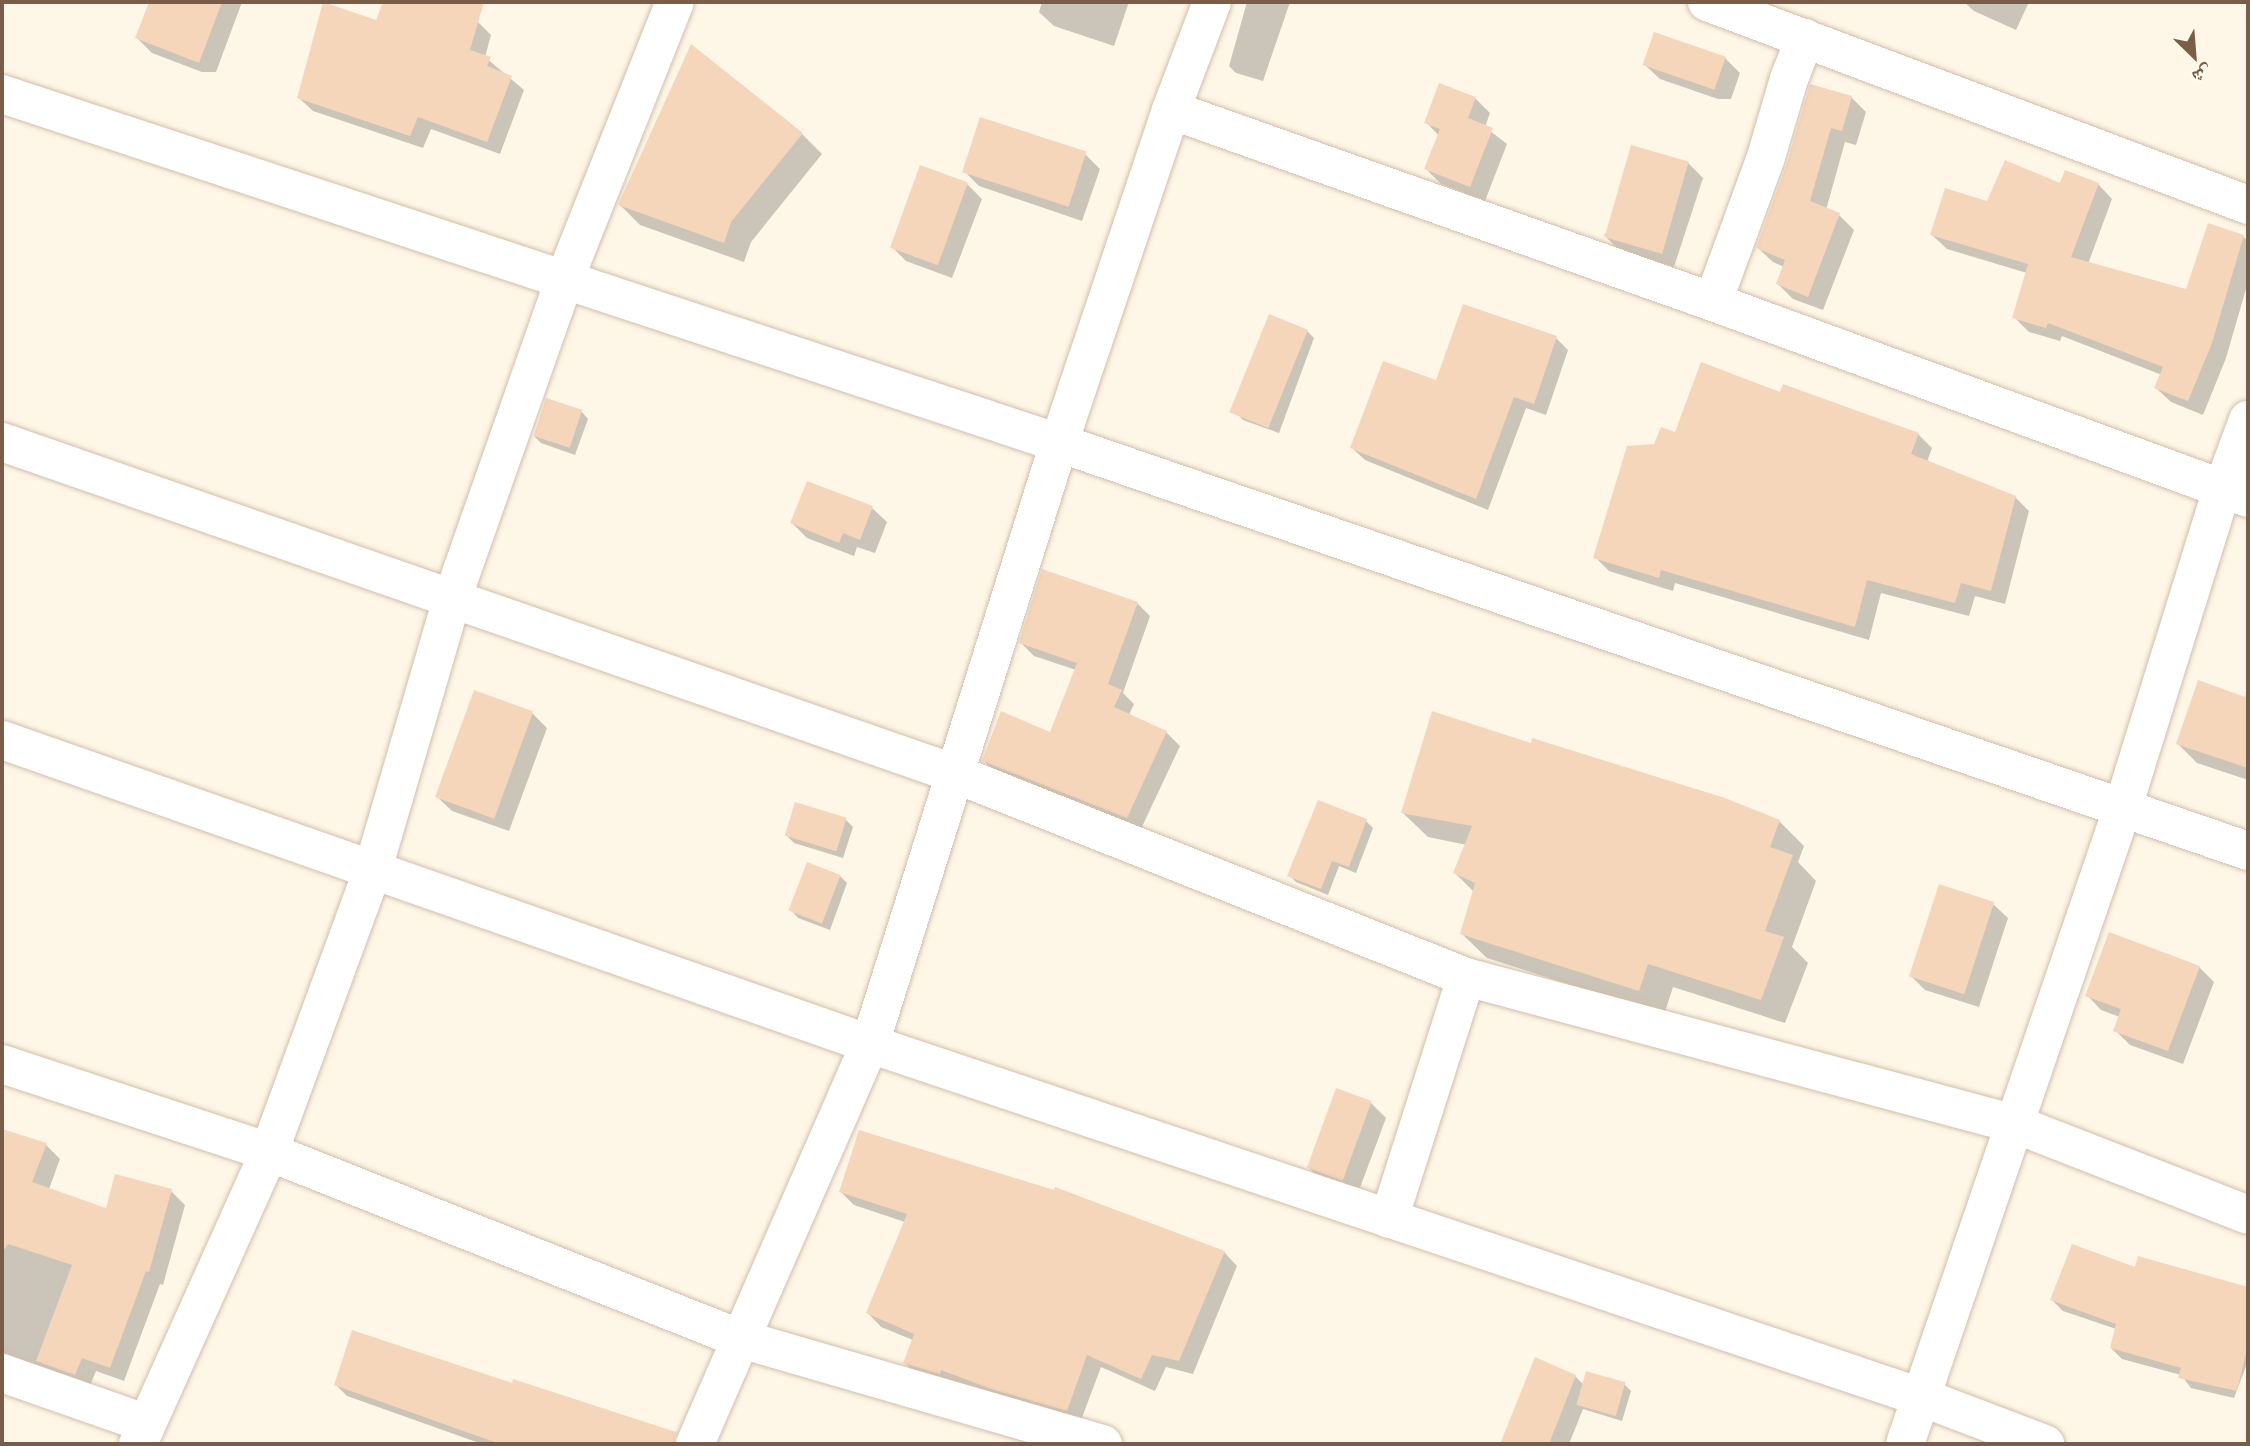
<!DOCTYPE html>
<meta charset="utf-8">
<style>
body{margin:0}
#map{position:relative;width:2250px;height:1446px;overflow:hidden;background:#fef6e6;font-family:Raleway,"Noto Naskh Arabic",sans-serif}
div>[style]{position:absolute}
.shadow>*{inset:0;background:#0003}
.building>*{inset:0;background:#f6d6bb;transform-origin:0 0}
.roads{filter:drop-shadow(0 0 2px #d1beaa) drop-shadow(0 0 2px #d1beaa)}
.minor>*{height:38px;margin:-19px;padding:0 19px;transform-origin:19px;border-radius:19px;background:#fff}
span{translate:-50% -50%;white-space:nowrap;text-align:center;line-height:1.15;-webkit-text-stroke:6px #fff9ee;paint-order:stroke}
.frame{position:absolute;inset:0;border:4px solid #7a5d48;pointer-events:none}
.north{position:absolute;left:2159px;top:21px;width:70px;height:70px;-webkit-text-stroke:5px #fff9ee;paint-order:stroke;rotate:155deg;font-size:19px;font-weight:700;line-height:28px;text-align:center;color:#7a5d48}
.north::after{content:'';display:block;margin:auto;width:24px;height:32px;background:#7a5d48;clip-path:polygon(50% 0,100% 100%,50% 72%,0 100%)}
</style>
<div id="map">
<div class="shadow">
<i style="clip-path:polygon(150px 2px,242px 2px,216px 72px,202px 72px,152px 53px,137px 38px)"></i>
<i style="clip-path:polygon(385px 2px,477px 3px,478px 22px,491px 35px,485px 57px,524px 90px,500px 154px,431px 129px,423px 148px,313px 111px,299px 98px,377px 22px)"></i>
<i style="clip-path:polygon(1042px 2px,1129px 2px,1114px 46px,1054px 26px,1039px 12px)"></i>
<i style="clip-path:polygon(1247px 2px,1290px 2px,1263px 81px,1236px 73px,1229px 66px)"></i>
<i style="clip-path:polygon(1964px 2px,2029px 2px,2016px 30px,1974px 11px)"></i>
<i style="clip-path:polygon(1725px 58px,1740px 73px,1731px 99px,1718px 99px,1660px 79px,1645px 65px)"></i>
<i style="clip-path:polygon(1851px 97px,1866px 112px,1856px 145px,1845px 142px,1826px 210px,1839px 215px,1854px 230px,1823px 310px,1793px 299px,1778px 284px,1784px 267px,1773px 262px,1758px 248px,1789px 164px)"></i>
<i style="clip-path:polygon(1475px 98px,1490px 113px,1485px 127px,1507px 144px,1485px 201px,1441px 184px,1426px 169px,1439px 136px,1426px 122px)"></i>
<i style="clip-path:polygon(802px 134px,822px 154px,751px 242px,744px 262px,640px 225px,620px 205px)"></i>
<i style="clip-path:polygon(1085px 154px,1100px 169px,1082px 221px,979px 186px,964px 171px)"></i>
<i style="clip-path:polygon(1688px 163px,1703px 178px,1674px 267px,1619px 250px,1604px 235px)"></i>
<i style="clip-path:polygon(967px 184px,982px 199px,952px 278px,906px 261px,891px 246px)"></i>
<i style="clip-path:polygon(2098px 184px,2112px 199px,2088px 264px,2187px 291px,2243px 236px,2248px 242px,2248px 282px,2226px 358px,2203px 415px,2171px 402px,2156px 388px,2162px 375px,2062px 336px,2060px 341px,2029px 332px,2014px 317px,2027px 273px,1947px 249px,1932px 235px,1988px 204px,2061px 185px)"></i>
<i style="clip-path:polygon(1307px 331px,1314px 338px,1279px 433px,1243px 420px,1236px 413px)"></i>
<i style="clip-path:polygon(1556px 338px,1568px 350px,1546px 415px,1526px 408px,1488px 510px,1365px 460px,1352px 448px,1437px 382px)"></i>
<i style="clip-path:polygon(1781px 394px,1918px 434px,1932px 448px,1927px 462px,2015px 497px,2029px 511px,2005px 604px,1975px 596px,1969px 616px,1881px 593px,1869px 640px,1675px 583px,1673px 591px,1609px 571px,1595px 557px,1655px 446px)"></i>
<i style="clip-path:polygon(581px 411px,588px 419px,575px 455px,541px 443px,534px 436px)"></i>
<i style="clip-path:polygon(872px 508px,887px 522px,875px 553px,857px 547px,854px 556px,807px 538px,792px 523px)"></i>
<i style="clip-path:polygon(1137px 603px,1150px 616px,1123px 693px,1134px 704px,1129px 715px,1166px 732px,1180px 746px,1140px 831px,997px 774px,984px 761px,1051px 734px,1076px 670px,1034px 656px,1021px 643px)"></i>
<i style="clip-path:polygon(2248px 688px,2248px 780px,2197px 763px,2178px 744px,2245px 698px)"></i>
<i style="clip-path:polygon(532px 713px,547px 728px,509px 831px,452px 811px,437px 797px)"></i>
<i style="clip-path:polygon(1403px 813px,1779px 821px,1804px 846px,1798px 862px,1816px 881px,1792px 947px,1808px 963px,1785px 1023px,1673px 987px,1664px 1015px,1487px 958px,1462px 934px,1474px 892px,1455px 873px,1467px 845px,1428px 837px)"></i>
<i style="clip-path:polygon(846px 820px,853px 827px,843px 858px,794px 843px,787px 836px)"></i>
<i style="clip-path:polygon(1366px 821px,1373px 828px,1356px 873px,1339px 866px,1328px 895px,1296px 882px,1289px 875px)"></i>
<i style="clip-path:polygon(840px 876px,847px 883px,830px 930px,798px 918px,791px 910px)"></i>
<i style="clip-path:polygon(1993px 904px,2008px 918px,1979px 1007px,1925px 990px,1910px 975px)"></i>
<i style="clip-path:polygon(2199px 967px,2214px 982px,2183px 1064px,2130px 1045px,2115px 1030px,2120px 1017px,2101px 1010px,2087px 995px)"></i>
<i style="clip-path:polygon(1337px 1090px,1371px 1103px,1386px 1118px,1358px 1193px,1323px 1182px,1308px 1167px)"></i>
<i style="clip-path:polygon(7px 1132px,46px 1145px,60px 1159px,49px 1189px,107px 1210px,171px 1191px,185px 1205px,163px 1285px,160px 1284px,124px 1381px,96px 1371px,89px 1388px,2px 1357px,2px 1138px,5px 1139px)"></i>
<i style="clip-path:polygon(841px 1192px,1224px 1252px,1237px 1266px,1193px 1374px,1166px 1367px,1155px 1391px,1101px 1367px,1080px 1423px,918px 1376px,905px 1363px,913px 1340px,881px 1327px,868px 1313px,905px 1222px,854px 1205px)"></i>
<i style="clip-path:polygon(2139px 1258px,2248px 1289px,2248px 1361px,2234px 1398px,2191px 1388px,2181px 1375px,2122px 1359px,2111px 1348px,2116px 1329px,2063px 1311px,2052px 1300px,2136px 1270px)"></i>
<i style="clip-path:polygon(1575px 1376px,1584px 1385px,1624px 1384px,1631px 1391px,1622px 1421px,1583px 1409px,1569px 1444px,1510px 1444px,1504px 1439px)"></i>
<i style="clip-path:polygon(336px 1385px,513px 1386px,626px 1425px,619px 1444px,482px 1444px,347px 1396px)"></i>
</div>
<div class="building">
<i style="clip-path:polygon(149px 2px,222px 2px,199px 63px,135px 38px)"></i>
<i style="clip-path:polygon(323px 2px,376px 20px,383px 2px,484px 2px,470px 50px,491px 57px,487px 66px,512px 76px,487px 142px,418px 117px,410px 136px,297px 98px)"></i>
<i style="left:1654px;top:32px;width:76px;height:35px;rotate:19deg"></i>
<i style="clip-path:polygon(691px 44px,803px 133px,731px 222px,724px 243px,618px 205px)"></i>
<i style="clip-path:polygon(1439px 83px,1476px 97px,1468px 118px,1493px 128px,1470px 187px,1424px 169px,1440px 129px,1424px 123px)"></i>
<i style="clip-path:polygon(1810px 84px,1852px 96px,1842px 131px,1831px 128px,1810px 201px,1840px 213px,1808px 297px,1776px 284px,1785px 260px,1756px 248px,1787px 163px)"></i>
<i style="left:980px;top:117px;width:112px;height:58px;rotate:18deg"></i>
<i style="left:1631px;top:145px;width:60px;height:96px;rotate:16deg"></i>
<i style="clip-path:polygon(2005px 160px,2060px 183px,2065px 170px,2099px 183px,2071px 257px,2186px 289px,2208px 223px,2244px 235px,2212px 343px,2188px 401px,2154px 388px,2163px 367px,2048px 323px,2046px 328px,2012px 318px,2028px 264px,1930px 235px,1945px 188px,1987px 201px)"></i>
<i style="left:920px;top:165px;width:51px;height:88px;rotate:20deg"></i>
<i style="clip-path:polygon(1463px 304px,1557px 336px,1534px 404px,1514px 397px,1476px 499px,1350px 448px,1383px 361px,1436px 380px)"></i>
<i style="left:1269px;top:314px;width:42px;height:106px;rotate:22deg"></i>
<i style="clip-path:polygon(1701px 362px,1780px 392px,1783px 384px,1919px 433px,1911px 454px,2016px 496px,1991px 591px,1961px 583px,1955px 603px,1867px 580px,1855px 627px,1661px 570px,1659px 578px,1593px 558px,1627px 446px,1654px 444px,1661px 427px,1675px 432px)"></i>
<i style="left:546px;top:398px;width:38px;height:40px;rotate:18deg"></i>
<i style="clip-path:polygon(807px 481px,873px 506px,860px 540px,843px 533px,839px 543px,790px 523px)"></i>
<i style="clip-path:polygon(1042px 569px,1138px 602px,1108px 684px,1122px 690px,1114px 707px,1167px 731px,1127px 818px,982px 761px,1001px 711px,1050px 732px,1077px 663px,1019px 643px)"></i>
<i style="clip-path:polygon(2198px 680px,2248px 698px,2248px 768px,2176px 744px)"></i>
<i style="left:474px;top:690px;width:63px;height:114px;rotate:20deg"></i>
<i style="clip-path:polygon(1432px 711px,1531px 743px,1532px 738px,1725px 798px,1780px 820px,1770px 847px,1793px 855px,1765px 931px,1784px 937px,1761px 1000px,1648px 964px,1639px 991px,1460px 934px,1475px 883px,1453px 873px,1472px 826px,1401px 813px)"></i>
<i style="clip-path:polygon(1318px 800px,1367px 819px,1349px 867px,1332px 861px,1321px 889px,1287px 876px)"></i>
<i style="left:795px;top:802px;width:54px;height:35px;rotate:17deg"></i>
<i style="left:807px;top:862px;width:36px;height:52px;rotate:21deg"></i>
<i style="left:1939px;top:884px;width:58px;height:97px;rotate:18deg"></i>
<i style="clip-path:polygon(2109px 932px,2200px 966px,2168px 1051px,2113px 1031px,2121px 1009px,2085px 996px)"></i>
<i style="left:1336px;top:1088px;width:38px;height:85px;rotate:20deg"></i>
<i style="clip-path:polygon(2px 1129px,47px 1143px,32px 1182px,106px 1208px,115px 1174px,172px 1189px,149px 1272px,146px 1271px,110px 1368px,82px 1358px,75px 1375px,36px 1361px,72px 1265px,8px 1244px,2px 1253px)"></i>
<i style="clip-path:polygon(859px 1130px,1054px 1190px,1055px 1187px,1225px 1251px,1179px 1361px,1152px 1355px,1141px 1379px,1087px 1355px,1067px 1411px,991px 1389px,941px 1370px,940px 1374px,903px 1363px,914px 1334px,866px 1313px,907px 1214px,839px 1192px)"></i>
<i style="clip-path:polygon(2072px 1244px,2135px 1267px,2138px 1256px,2248px 1287px,2248px 1344px,2237px 1391px,2178px 1378px,2181px 1368px,2110px 1348px,2116px 1324px,2050px 1300px)"></i>
<i style="clip-path:polygon(352px 1330px,512px 1383px,513px 1379px,676px 1432px,674px 1444px,500px 1444px,334px 1385px)"></i>
<i style="clip-path:polygon(1535px 1357px,1576px 1375px,1549px 1444px,1500px 1444px)"></i>
<i style="left:1586px;top:1371px;width:41px;height:35px;rotate:16deg"></i>
</div>
<div class="roads">
<div class="minor">
<i style="left:1707px;top:2px;width:578px;rotate:20.57deg"></i>
<i style="left:2px;top:94px;width:1113px;rotate:18.27deg"></i>
<i style="left:1059px;top:443px;width:1257px;rotate:18.94deg"></i>
<i style="left:1171px;top:110px;width:575px;rotate:19.51deg"></i>
<i style="left:1713px;top:302px;width:570px;rotate:20.12deg"></i>
<i style="left:1713px;top:302px;width:154px;rotate:-69.9deg"></i>
<i style="left:1766px;top:157px;width:81px;rotate:-73.6deg"></i>
<i style="left:1789px;top:79px;width:44px;rotate:-68.7deg"></i>
<i style="left:2px;top:442px;width:1007px;rotate:19.19deg"></i>
<i style="left:953px;top:773px;width:552px;rotate:21.69deg"></i>
<i style="left:1466px;top:977px;width:568px;rotate:14.99deg"></i>
<i style="left:2015px;top:1124px;width:250px;rotate:21.3deg"></i>
<i style="left:2px;top:740px;width:920px;rotate:19.3deg"></i>
<i style="left:870px;top:1044px;width:1109px;rotate:18.57deg"></i>
<i style="left:1921px;top:1397px;width:133px;rotate:20.8deg"></i>
<i style="left:2px;top:1064px;width:281px;rotate:18.2deg"></i>
<i style="left:269px;top:1152px;width:508px;rotate:21.61deg"></i>
<i style="left:741px;top:1339px;width:377px;rotate:16.2deg"></i>
<i style="left:1389px;top:1219px;width:254px;rotate:-72.3deg"></i>
<i style="left:2px;top:1373px;width:151px;rotate:19.3deg"></i>
<i style="left:138px;top:1444px;width:320px;rotate:-65.8deg"></i>
<i style="left:269px;top:1152px;width:302px;rotate:-69.8deg"></i>
<i style="left:373px;top:869px;width:281px;rotate:-73.7deg"></i>
<i style="left:452px;top:599px;width:340px;rotate:-70.6deg"></i>
<i style="left:565px;top:278px;width:297px;rotate:-68.3deg"></i>
<i style="left:695px;top:1444px;width:437px;rotate:-66.4deg"></i>
<i style="left:870px;top:1044px;width:630px;rotate:-72.54deg"></i>
<i style="left:1059px;top:443px;width:351px;rotate:-71.4deg"></i>
<i style="left:1171px;top:110px;width:116px;rotate:-69.2deg"></i>
<i style="left:1905px;top:1444px;width:673px;rotate:-71.11deg"></i>
<i style="left:2123px;top:807px;width:332px;rotate:-72.7deg"></i>
<i style="left:2222px;top:490px;width:75px;rotate:-69.6deg"></i>
</div>
</div>
<div class="frame"></div>
<div class="north">ش</div>
</div>
